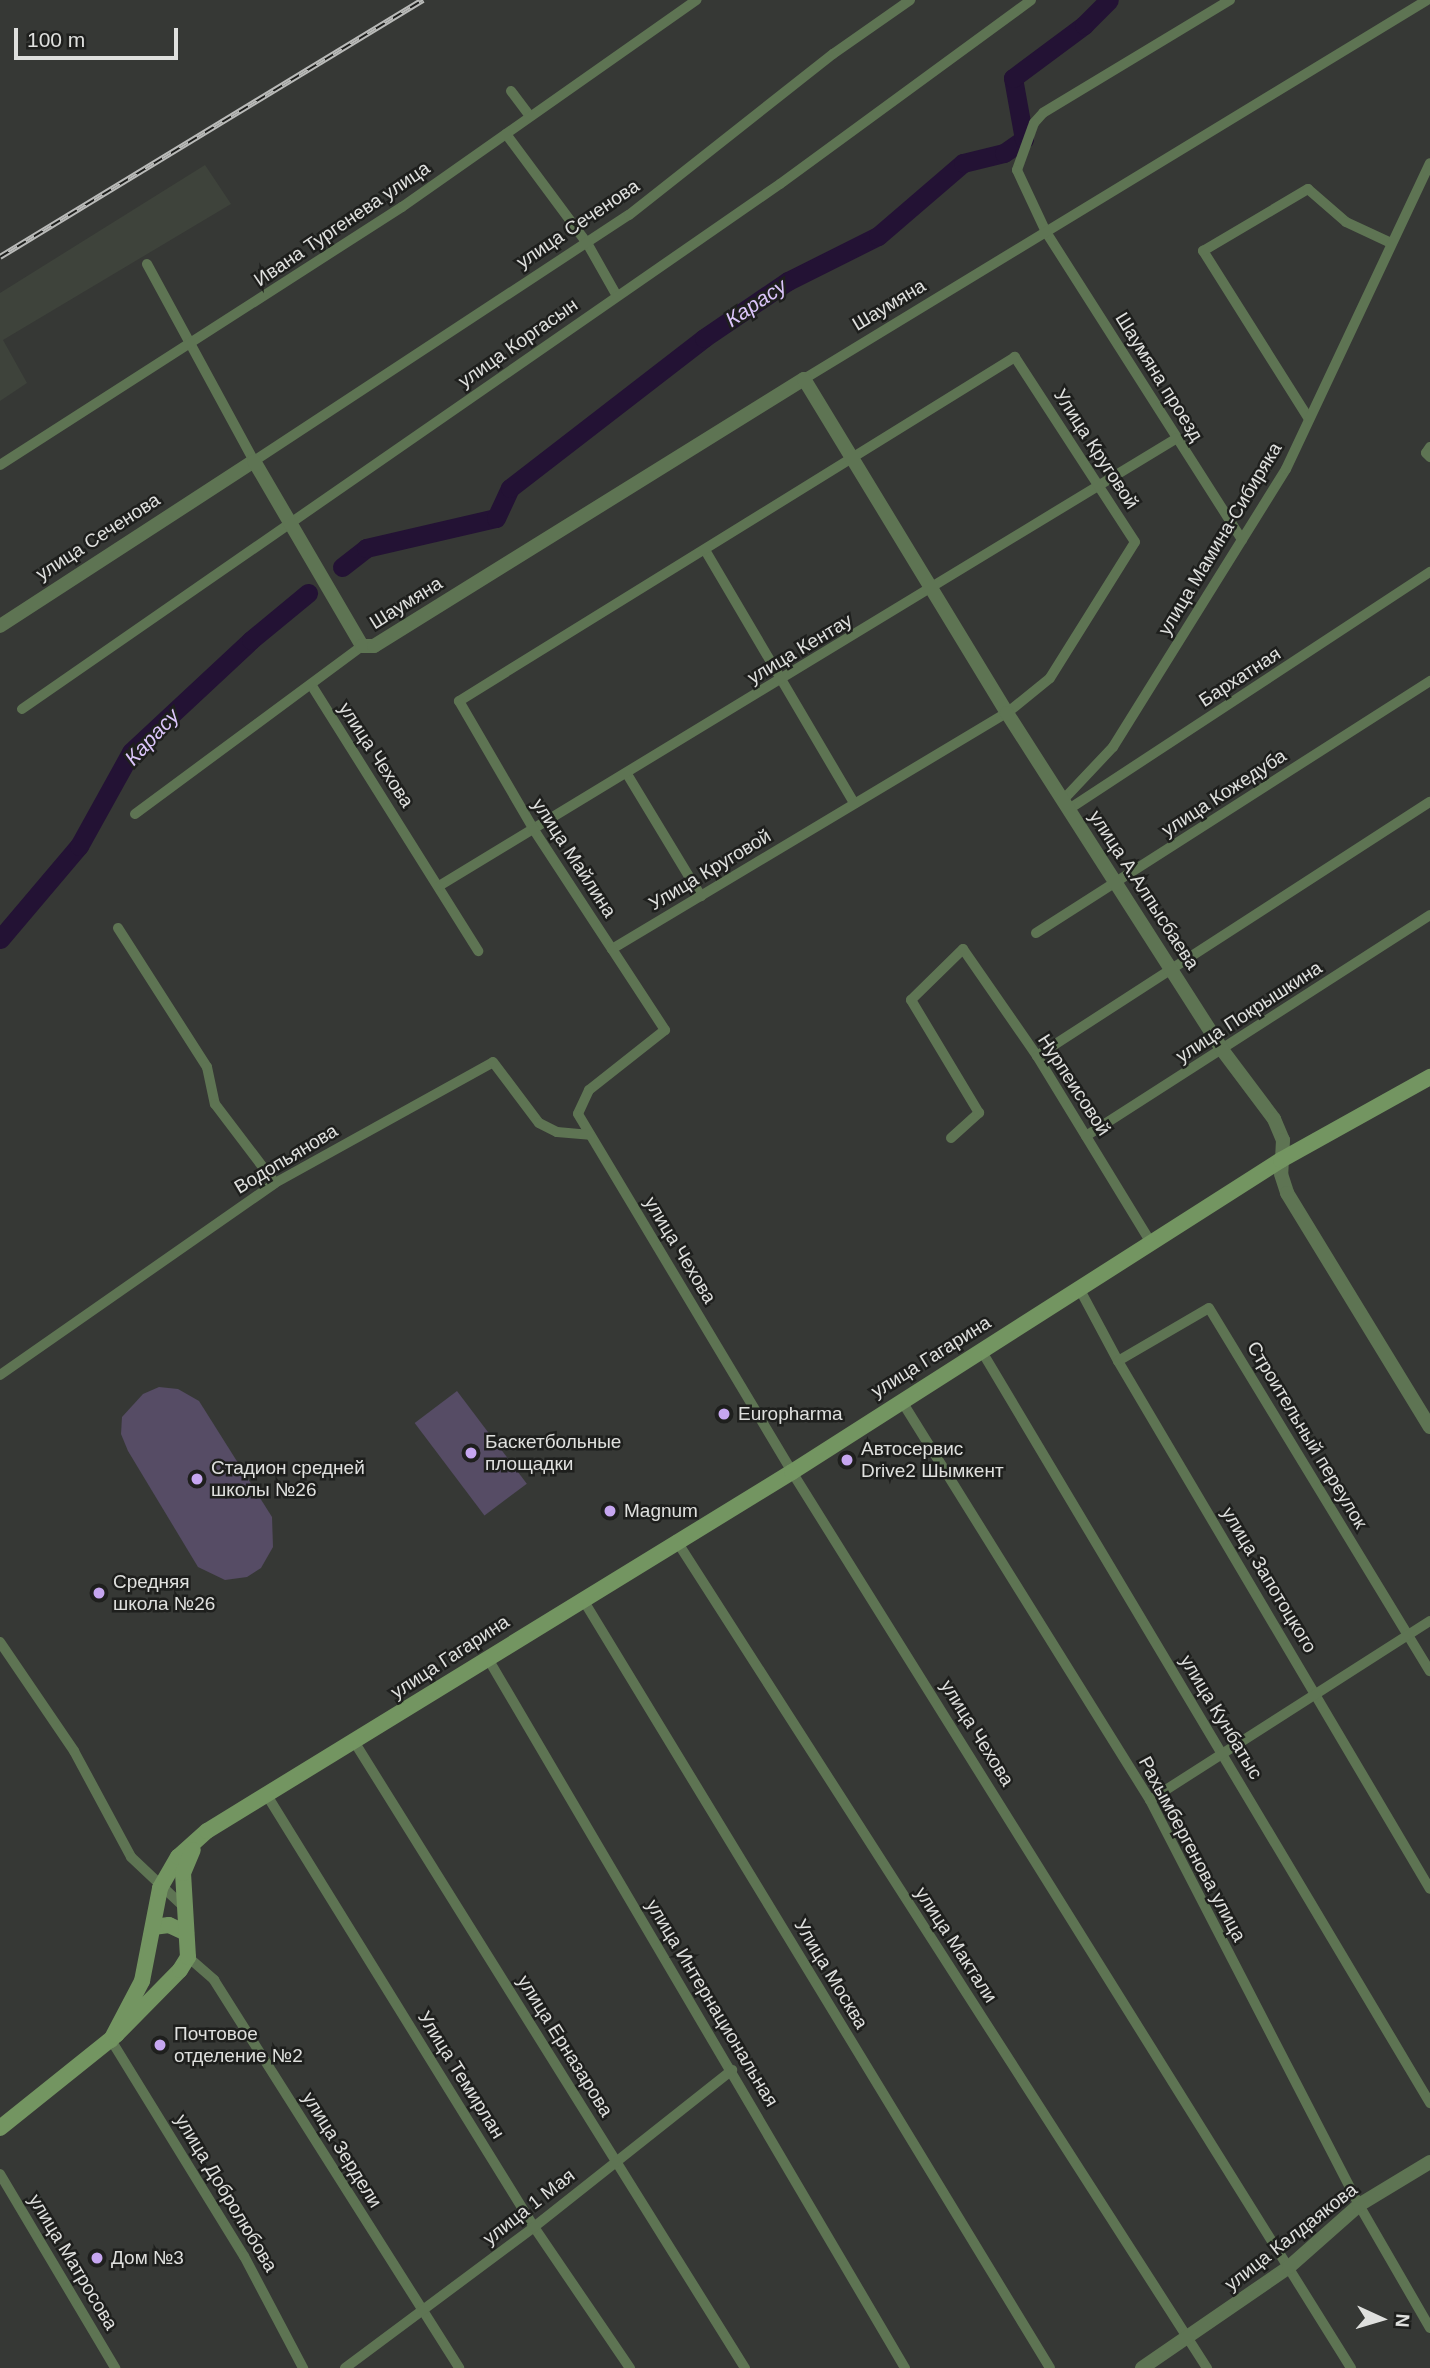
<!DOCTYPE html>
<meta charset="utf-8">
<style>
body{margin:0}
#map{position:relative;width:1430px;height:2368px;overflow:hidden;background:#363835;font-family:Helvetica,sans-serif}
div>[style]{position:absolute}
.built>*{inset:0;background:#3e433b}
.green>*{inset:0;background:#564c65;transform-origin:0 0}
.river>*{height:19px;margin:-9.5px;padding:0 9.5px;transform-origin:9.5px;border-radius:9.5px;background:#231234}
.minor>*{height:10px;margin:-5px;padding:0 5px;transform-origin:5px;border-radius:5px;background:#5e7453}
.tertiary>*{height:14px;margin:-7px;padding:0 7px;transform-origin:7px;border-radius:7px;background:#5e7453}
.secondary>*{height:16px;margin:-8px;padding:0 8px;transform-origin:8px;border-radius:8px;background:#739561}
.rail>*{height:6px;margin-top:-3px;transform-origin:0;background:repeating-linear-gradient(90deg,#1e1f1d 0 10px,#b9bab8 0 20px);box-sizing:border-box;border-block:2px solid #b9bab8}
.dots>*{width:19px;height:19px;translate:-50% -50%;box-sizing:border-box;border:4px solid #1e1f1d;border-radius:50%}
span{translate:-50% -50%;white-space:nowrap;text-align:center;line-height:1.15;-webkit-text-stroke:5px #1e1f1d;paint-order:stroke}
.street-label{font-size:19px;color:#dfe0de}
.poi-label{font-size:19px;color:#dfe0de}
.left{translate:0 -50%;text-align:left}
.water-label{font-size:21px;color:#dbc5fa;font-style:italic}
.north{position:absolute;left:1346px;top:2284px;width:70px;height:70px;-webkit-text-stroke:5px #1e1f1d;paint-order:stroke;rotate:94deg;font-size:19px;font-weight:700;line-height:28px;text-align:center;color:#dfe0de}
.north::after{content:'';display:block;margin:auto;width:24px;height:32px;background:#dfe0de;clip-path:polygon(50% 0,100% 100%,50% 72%,0 100%)}
.scale{position:absolute;left:14px;top:28px;width:164px;height:32px;box-sizing:border-box;border:4px solid #dfe0de;border-top:0;padding-left:9px;font-size:21px;line-height:24px;white-space:nowrap;color:#dfe0de;-webkit-text-stroke:5px #1e1f1d;paint-order:stroke}
</style>
<div id="map">
<div class="built">
<i style="clip-path:polygon(205px 165px,231px 204px,3px 340px,27px 383px,0 401px,0 293px)"></i>
</div>
<div class="green">
<i style="clip-path:polygon(159px 1387px,178px 1389px,199px 1401px,272px 1517px,273px 1547px,261px 1568px,247px 1577px,225px 1580px,198px 1567px,128px 1451px,121px 1434px,122px 1417px,143px 1394px)"></i>
<i style="left:457px;top:1391px;width:116px;height:53px;rotate:53deg"></i>
</div>
<div class="river">
<i style="left:342px;top:567px;width:31px;rotate:-38deg"></i>
<i style="left:366px;top:548px;width:133px;rotate:-13deg"></i>
<i style="left:496px;top:518px;width:33px;rotate:-65deg"></i>
<i style="left:510px;top:488px;width:245px;rotate:-37.7deg"></i>
<i style="left:704px;top:338px;width:102px;rotate:-34.2deg"></i>
<i style="left:788px;top:281px;width:101px;rotate:-26.6deg"></i>
<i style="left:878px;top:236px;width:112px;rotate:-40.7deg"></i>
<i style="left:963px;top:163px;width:42px;rotate:-13.7deg"></i>
<i style="left:1004px;top:153px;width:24px;rotate:-35deg"></i>
<i style="left:1024px;top:139px;width:62px;rotate:-100.2deg"></i>
<i style="left:1013px;top:78px;width:89px;rotate:-36.7deg"></i>
<i style="left:1084px;top:25px;width:35px;rotate:-45deg"></i>
<i style="left:0;top:939px;width:122px;rotate:-49.7deg"></i>
<i style="left:79px;top:846px;width:107px;rotate:-61deg"></i>
<i style="left:131px;top:752px;width:164px;rotate:-43deg"></i>
<i style="left:251px;top:640px;width:74px;rotate:-39.5deg"></i>
</div>
<div class="minor">
<i style="left:1230px;top:0;width:218px;rotate:148.9deg"></i>
<i style="left:1043px;top:113px;width:13px;rotate:132deg"></i>
<i style="left:1034px;top:123px;width:50px;rotate:109.9deg"></i>
<i style="left:1017px;top:170px;width:68px;rotate:64.9deg"></i>
<i style="left:1046px;top:232px;width:365px;rotate:57.5deg"></i>
<i style="left:511px;top:91px;width:31px;rotate:53deg"></i>
<i style="left:506px;top:134px;width:136px;rotate:53.4deg"></i>
<i style="left:587px;top:243px;width:61px;rotate:60.5deg"></i>
<i style="left:147px;top:264px;width:224px;rotate:61.5deg"></i>
<i style="left:254px;top:461px;width:448px;rotate:-33.3deg"></i>
<i style="left:629px;top:215px;width:260px;rotate:-38.3deg"></i>
<i style="left:833px;top:54px;width:94px;rotate:-35deg"></i>
<i style="left:804px;top:379px;width:729px;rotate:-31.31deg"></i>
<i style="left:1309px;top:419px;width:199px;rotate:-122.2deg"></i>
<i style="left:1203px;top:251px;width:122px;rotate:-30.6deg"></i>
<i style="left:1308px;top:189px;width:50px;rotate:41deg"></i>
<i style="left:1346px;top:222px;width:50px;rotate:25deg"></i>
<i style="left:1430px;top:447px;width:7px;rotate:124deg"></i>
<i style="left:1426px;top:453px;width:6px;rotate:45deg"></i>
<i style="left:0;top:465px;width:478px;rotate:-32.7deg"></i>
<i style="left:402px;top:207px;width:360px;rotate:-35.1deg"></i>
<i style="left:705px;top:550px;width:294px;rotate:59.5deg"></i>
<i style="left:312px;top:686px;width:313px;rotate:57.9deg"></i>
<i style="left:22px;top:709px;width:922px;rotate:-34.71deg"></i>
<i style="left:780px;top:184px;width:311px;rotate:-36.2deg"></i>
<i style="left:627px;top:774px;width:143px;rotate:58.8deg"></i>
<i style="left:1063px;top:800px;width:73px;rotate:-46.7deg"></i>
<i style="left:1113px;top:747px;width:327px;rotate:-58.1deg"></i>
<i style="left:1286px;top:469px;width:338px;rotate:-64.8deg"></i>
<i style="left:1069px;top:809px;width:432px;rotate:-33.3deg"></i>
<i style="left:135px;top:814px;width:282px;rotate:-36.5deg"></i>
<i style="left:439px;top:886px;width:863px;rotate:-31.26deg"></i>
<i style="left:118px;top:928px;width:165px;rotate:57.4deg"></i>
<i style="left:207px;top:1067px;width:38px;rotate:78deg"></i>
<i style="left:215px;top:1104px;width:99px;rotate:52.8deg"></i>
<i style="left:1036px;top:933px;width:468px;rotate:-32.6deg"></i>
<i style="left:612px;top:949px;width:460px;rotate:-30.9deg"></i>
<i style="left:1007px;top:713px;width:55px;rotate:-39.1deg"></i>
<i style="left:1050px;top:678px;width:160px;rotate:-58deg"></i>
<i style="left:1135px;top:542px;width:221px;rotate:-123deg"></i>
<i style="left:1015px;top:357px;width:654px;rotate:148.25deg"></i>
<i style="left:459px;top:701px;width:149px;rotate:59.8deg"></i>
<i style="left:534px;top:830px;width:142px;rotate:56.8deg"></i>
<i style="left:612px;top:949px;width:97px;rotate:56.8deg"></i>
<i style="left:665px;top:1030px;width:97px;rotate:141.7deg"></i>
<i style="left:589px;top:1090px;width:26px;rotate:115deg"></i>
<i style="left:578px;top:1114px;width:417px;rotate:59.1deg"></i>
<i style="left:792px;top:1472px;width:1056px;rotate:58.04deg"></i>
<i style="left:1037px;top:1056px;width:468px;rotate:-32.9deg"></i>
<i style="left:1086px;top:1136px;width:409px;rotate:-32.7deg"></i>
<i style="left:951px;top:1138px;width:38px;rotate:-42deg"></i>
<i style="left:979px;top:1113px;width:132px;rotate:-121deg"></i>
<i style="left:911px;top:1000px;width:73px;rotate:-44.4deg"></i>
<i style="left:963px;top:949px;width:130px;rotate:55.3deg"></i>
<i style="left:1037px;top:1056px;width:219px;rotate:58.6deg"></i>
<i style="left:1079px;top:1288px;width:83px;rotate:61.9deg"></i>
<i style="left:1118px;top:1361px;width:613px;rotate:59.42deg"></i>
<i style="left:981px;top:1350px;width:877px;rotate:59.19deg"></i>
<i style="left:1118px;top:1361px;width:105px;rotate:-30.2deg"></i>
<i style="left:1209px;top:1308px;width:425px;rotate:58.7deg"></i>
<i style="left:0;top:1375px;width:335px;rotate:-34.9deg"></i>
<i style="left:275px;top:1183px;width:249px;rotate:-29deg"></i>
<i style="left:493px;top:1062px;width:76px;rotate:53deg"></i>
<i style="left:539px;top:1123px;width:20px;rotate:27deg"></i>
<i style="left:557px;top:1132px;width:33px;rotate:5deg"></i>
<i style="left:901px;top:1400px;width:471px;rotate:58.1deg"></i>
<i style="left:1150px;top:1800px;width:456px;rotate:62.7deg"></i>
<i style="left:1359px;top:2205px;width:142px;rotate:60deg"></i>
<i style="left:676px;top:1540px;width:984px;rotate:57.33deg"></i>
<i style="left:582px;top:1598px;width:901px;rotate:58.71deg"></i>
<i style="left:0;top:1642px;width:132px;rotate:55.8deg"></i>
<i style="left:74px;top:1751px;width:120px;rotate:61.7deg"></i>
<i style="left:131px;top:1857px;width:73px;rotate:43.3deg"></i>
<i style="left:487px;top:1657px;width:825px;rotate:59.55deg"></i>
<i style="left:355px;top:1743px;width:737px;rotate:58.04deg"></i>
<i style="left:268px;top:1797px;width:506px;rotate:58.26deg"></i>
<i style="left:534px;top:2227px;width:171px;rotate:55.8deg"></i>
<i style="left:1150px;top:1800px;width:332px;rotate:-32.6deg"></i>
<i style="left:188px;top:1957px;width:35px;rotate:41deg"></i>
<i style="left:214px;top:1980px;width:459px;rotate:57.7deg"></i>
<i style="left:111px;top:2040px;width:254px;rotate:58.4deg"></i>
<i style="left:244px;top:2256px;width:127px;rotate:62.2deg"></i>
<i style="left:0;top:2174px;width:226px;rotate:59.3deg"></i>
<i style="left:345px;top:2368px;width:236px;rotate:-36.7deg"></i>
<i style="left:534px;top:2227px;width:253px;rotate:-38.4deg"></i>
</div>
<div class="tertiary">
<i style="left:0;top:626px;width:303px;rotate:-33deg"></i>
<i style="left:254px;top:461px;width:214px;rotate:59.7deg"></i>
<i style="left:362px;top:646px;width:12px"></i>
<i style="left:374px;top:646px;width:506px;rotate:-31.84deg"></i>
<i style="left:804px;top:379px;width:391px;rotate:58.7deg"></i>
<i style="left:1007px;top:713px;width:401px;rotate:57.4deg"></i>
<i style="left:1223px;top:1051px;width:85px;rotate:53.1deg"></i>
<i style="left:1274px;top:1119px;width:23px;rotate:67deg"></i>
<i style="left:1283px;top:1140px;width:34px;rotate:93deg"></i>
<i style="left:1281px;top:1174px;width:20px;rotate:72deg"></i>
<i style="left:1287px;top:1193px;width:274px;rotate:58.6deg"></i>
<i style="left:1142px;top:2368px;width:178px;rotate:-34.5deg"></i>
<i style="left:1289px;top:2267px;width:94px;rotate:-41.5deg"></i>
<i style="left:1359px;top:2205px;width:83px;rotate:-31.2deg"></i>
</div>
<div class="secondary">
<i style="left:153px;top:1927px;width:16px;rotate:-7deg"></i>
<i style="left:169px;top:1925px;width:19px;rotate:25deg"></i>
<i style="left:111px;top:2040px;width:67px;rotate:-62.3deg"></i>
<i style="left:142px;top:1981px;width:95px;rotate:-79deg"></i>
<i style="left:160px;top:1888px;width:36px;rotate:-60deg"></i>
<i style="left:178px;top:1857px;width:39px;rotate:-42deg"></i>
<i style="left:207px;top:1831px;width:686px;rotate:-31.54deg"></i>
<i style="left:792px;top:1472px;width:580px;rotate:-32.54deg"></i>
<i style="left:1281px;top:1160px;width:171px;rotate:-29.1deg"></i>
<i style="left:0;top:2128px;width:149px;rotate:-38.7deg"></i>
<i style="left:116px;top:2035px;width:91px;rotate:-45.4deg"></i>
<i style="left:180px;top:1970px;width:15px;rotate:-58deg"></i>
<i style="left:188px;top:1957px;width:84px;rotate:-93.4deg"></i>
<i style="left:183px;top:1873px;width:25px;rotate:-67deg"></i>
</div>
<div class="rail">
<i style="left:0;top:257px;width:495px;rotate:-31.3deg"></i>
</div>
<div class="dots">
<i style="left:724px;top:1414px;background:#c6a6f0"></i>
<i style="left:471px;top:1453px;background:#c6a6f0"></i>
<i style="left:847px;top:1460px;background:#c6a6f0"></i>
<i style="left:197px;top:1479px;background:#c6a6f0"></i>
<i style="left:610px;top:1511px;background:#c6a6f0"></i>
<i style="left:99px;top:1593px;background:#c6a6f0"></i>
<i style="left:160px;top:2045px;background:#c6a6f0"></i>
<i style="left:97px;top:2258px;background:#c6a6f0"></i>
</div>
<div class="street-label">
<span style="left:342px;top:224px;rotate:-34deg">Ивана Тургенева улица</span>
<span style="left:578px;top:224px;rotate:-34deg">улица Сеченова</span>
<span style="left:889px;top:305px;rotate:-31deg">Шаумяна</span>
<span style="left:518px;top:343px;rotate:-35deg">улица Коргасын</span>
<span style="left:1159px;top:377px;rotate:58deg">Шаумяна проезд</span>
<span style="left:1096px;top:449px;rotate:57deg">Улица Круговой</span>
<span style="left:98px;top:537px;rotate:-33deg">улица Сеченова</span>
<span style="left:1220px;top:539px;rotate:-59deg">улица Мамина-Сибиряка</span>
<span style="left:406px;top:603px;rotate:-32deg">Шаумяна</span>
<span style="left:800px;top:649px;rotate:-31deg">улица Кентау</span>
<span style="left:1240px;top:677px;rotate:-33deg">Бархатная</span>
<span style="left:376px;top:755px;rotate:57deg">улица Чехова</span>
<span style="left:1224px;top:793px;rotate:-33deg">улица Кожедуба</span>
<span style="left:574px;top:858px;rotate:57deg">улица Майлина</span>
<span style="left:710px;top:870px;rotate:-31deg">Улица Круговой</span>
<span style="left:1144px;top:890px;rotate:57deg">улица А.Алпысбаева</span>
<span style="left:1249px;top:1012px;rotate:-33deg">улица Покрышкина</span>
<span style="left:1074px;top:1085px;rotate:57deg">Нурпеисовой</span>
<span style="left:286px;top:1159px;rotate:-31deg">Водопьянова</span>
<span style="left:680px;top:1250px;rotate:59deg">улица Чехова</span>
<span style="left:931px;top:1357px;rotate:-32deg">улица Гагарина</span>
<span style="left:1307px;top:1435px;rotate:59deg">Строительный переулок</span>
<span style="left:1269px;top:1580px;rotate:59deg">улица Запотоцкого</span>
<span style="left:450px;top:1657px;rotate:-33deg">улица Гагарина</span>
<span style="left:1221px;top:1717px;rotate:59deg">улица Кунбатыс</span>
<span style="left:977px;top:1733px;rotate:58deg">улица Чехова</span>
<span style="left:1192px;top:1849px;rotate:62deg">Рахымбергенова улица</span>
<span style="left:956px;top:1945px;rotate:57deg">улица Мактали</span>
<span style="left:831px;top:1974px;rotate:59deg">Улица Москва</span>
<span style="left:712px;top:2003px;rotate:59deg">улица Интернациональная</span>
<span style="left:565px;top:2046px;rotate:58deg">улица Ерназарова</span>
<span style="left:461px;top:2075px;rotate:58deg">Улица Темирлан</span>
<span style="left:342px;top:2150px;rotate:58deg">улица Зердели</span>
<span style="left:226px;top:2193px;rotate:59deg">улица Добролюбова</span>
<span style="left:529px;top:2207px;rotate:-38deg">улица 1 Мая</span>
<span style="left:1291px;top:2237px;rotate:-38deg">улица Калдаякова</span>
<span style="left:73px;top:2262px;rotate:59deg">улица Матросова</span>
</div>
<div class="poi-label">
<span class="left" style="left:738px;top:1414px">Europharma</span>
<span class="left" style="left:485px;top:1453px">Баскетбольные<br>площадки</span>
<span class="left" style="left:861px;top:1460px">Автосервис<br>Drive2 Шымкент</span>
<span class="left" style="left:211px;top:1479px">Стадион средней<br>школы №26</span>
<span class="left" style="left:624px;top:1511px">Magnum</span>
<span class="left" style="left:113px;top:1593px">Средняя<br>школа №26</span>
<span class="left" style="left:174px;top:2045px">Почтовое<br>отделение №2</span>
<span class="left" style="left:111px;top:2258px">Дом №3</span>
</div>
<div class="water-label">
<span style="left:756px;top:303px;rotate:-34deg">Карасу</span>
<span style="left:152px;top:737px;rotate:-47deg">Карасу</span>
</div>
<div class="north">N</div>
<div class="scale">100 m</div>
</div>
